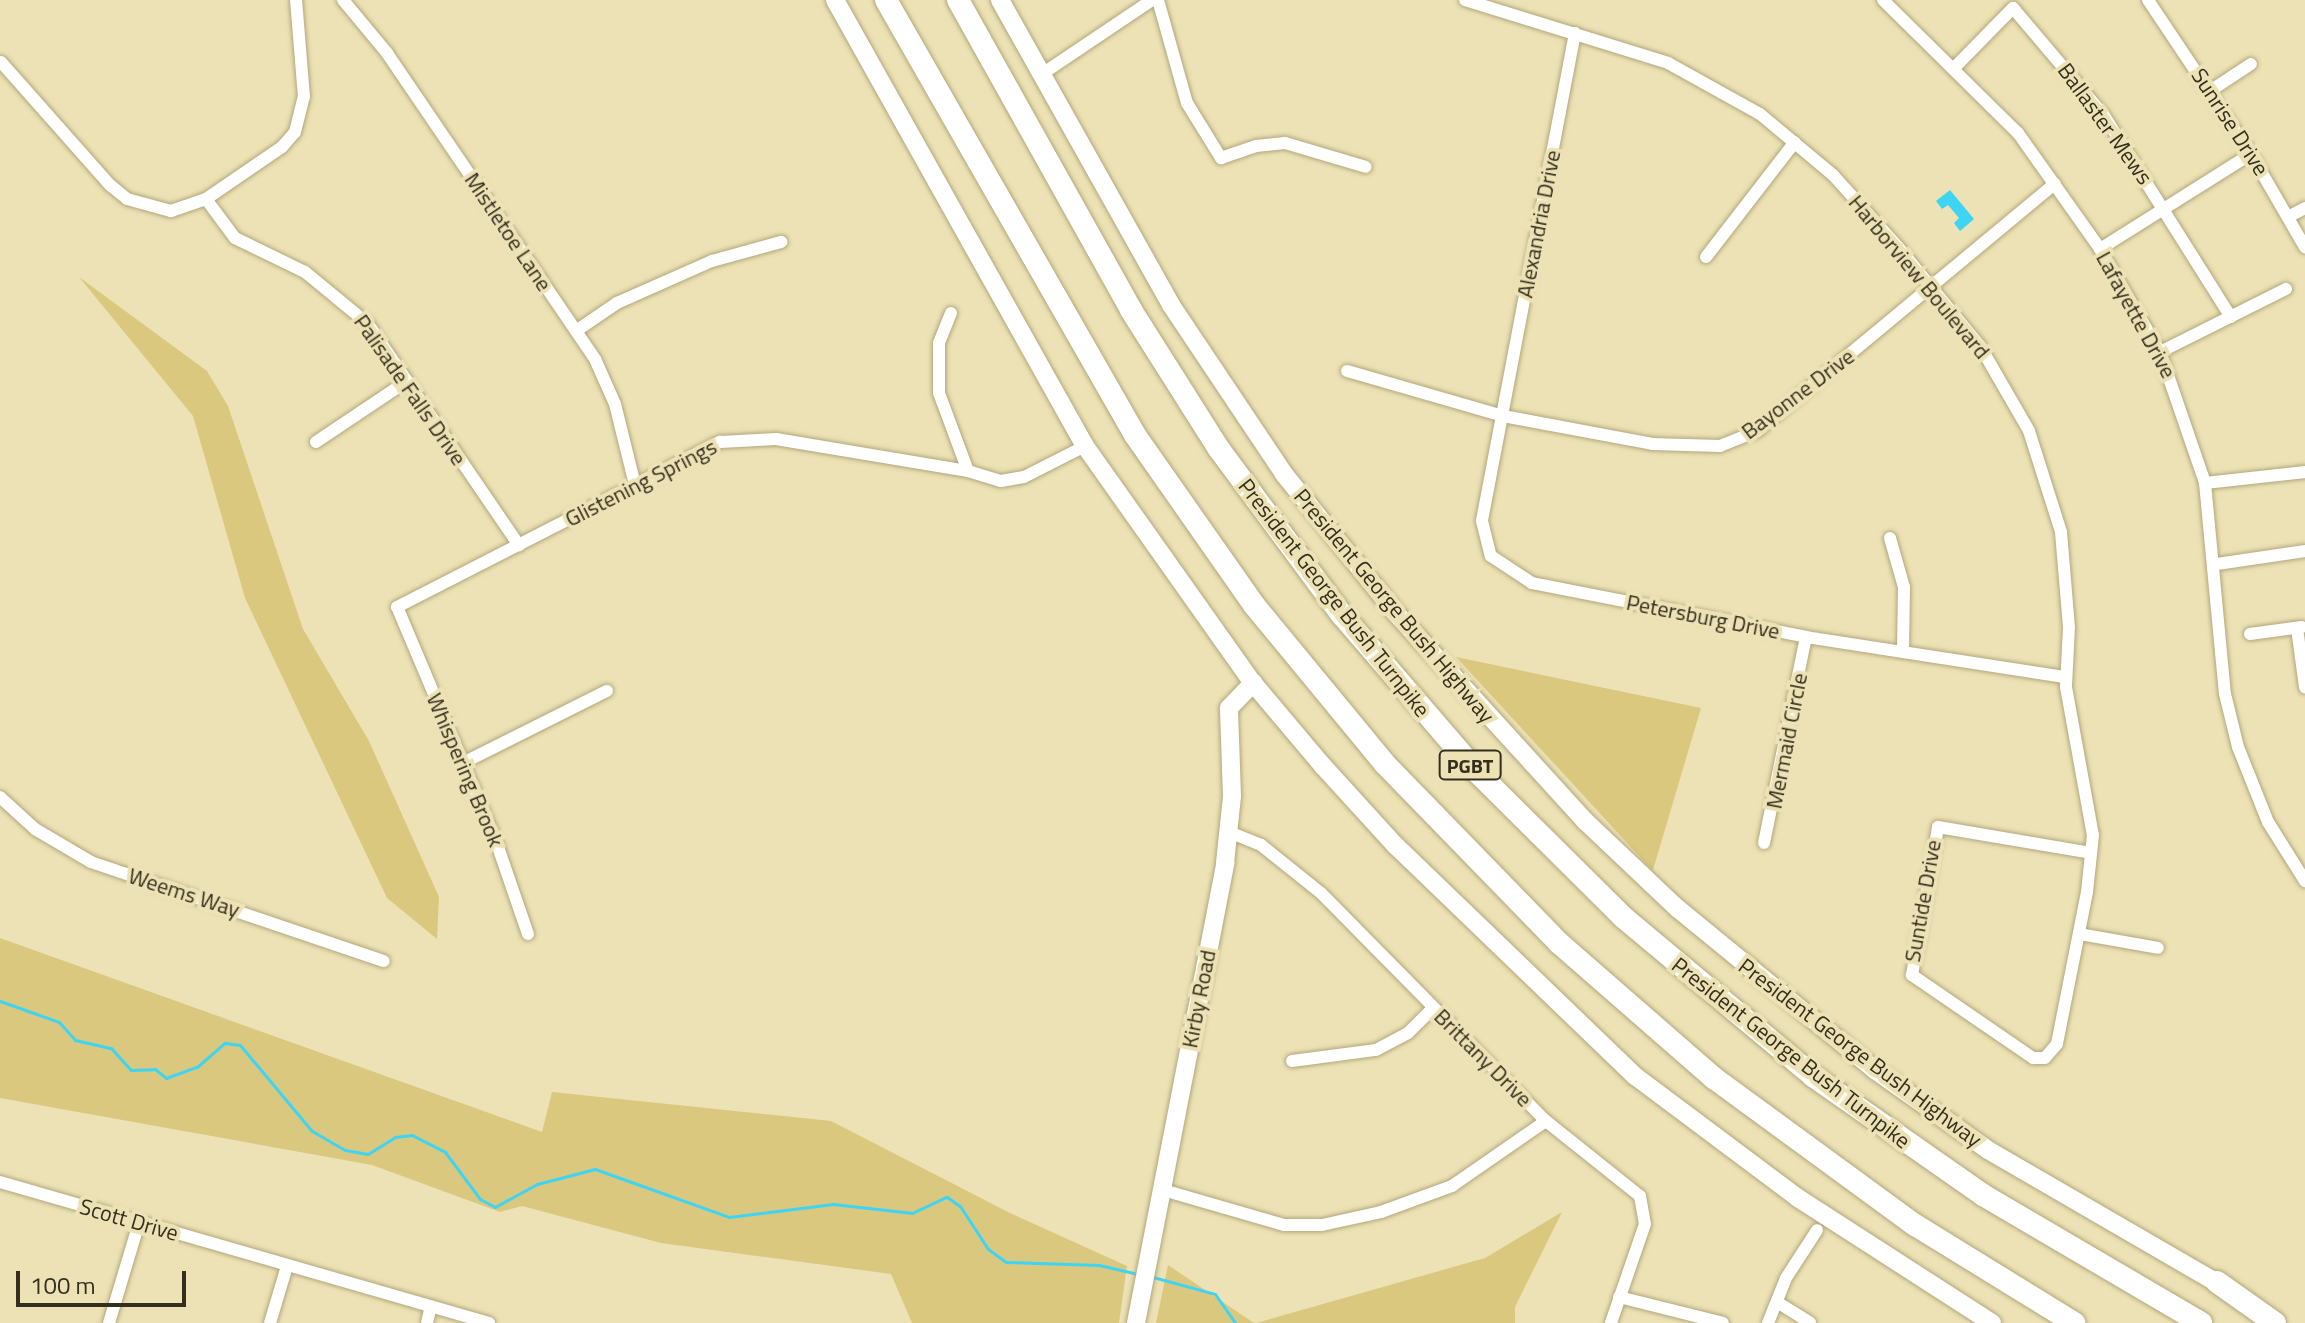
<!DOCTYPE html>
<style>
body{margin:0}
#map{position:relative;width:2305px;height:1323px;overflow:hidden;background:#ede2b5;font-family:"Titillium Web",sans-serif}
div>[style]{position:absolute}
.green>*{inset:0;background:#dac87f}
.water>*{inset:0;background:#3ed4f4}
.stream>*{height:3px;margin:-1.5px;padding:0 1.5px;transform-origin:1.5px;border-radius:1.5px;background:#3ed4f4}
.roads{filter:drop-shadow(0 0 2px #b2a77c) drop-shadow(0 0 2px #b2a77c)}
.street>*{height:12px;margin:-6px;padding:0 6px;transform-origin:6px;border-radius:6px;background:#fff}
.secondary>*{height:18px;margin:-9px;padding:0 9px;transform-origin:9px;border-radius:9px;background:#fff}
.highway>*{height:22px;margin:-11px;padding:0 11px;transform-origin:11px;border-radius:11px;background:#fff}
span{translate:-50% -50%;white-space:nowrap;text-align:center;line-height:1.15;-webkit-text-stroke:8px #ede2b5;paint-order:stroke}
.shield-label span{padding:2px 6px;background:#ede2b5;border:2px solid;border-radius:6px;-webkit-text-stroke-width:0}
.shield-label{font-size:20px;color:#332e1d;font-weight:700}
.street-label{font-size:22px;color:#332e1d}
.scale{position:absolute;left:16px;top:1271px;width:170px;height:36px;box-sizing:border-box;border:4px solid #332e1d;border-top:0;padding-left:10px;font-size:24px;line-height:28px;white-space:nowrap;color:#332e1d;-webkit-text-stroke:6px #ede2b5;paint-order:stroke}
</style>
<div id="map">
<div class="green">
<i style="clip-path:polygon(79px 277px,207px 371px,228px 406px,303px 629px,369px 741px,439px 897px,437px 939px,387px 898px,245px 598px,193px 416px)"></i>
<i style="clip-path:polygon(1456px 657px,1701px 708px,1653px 870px,1652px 870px)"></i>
<i style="clip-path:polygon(0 938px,542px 1132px,552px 1092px,831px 1121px,1010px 1213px,1127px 1266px,1119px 1323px,912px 1323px,891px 1274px,661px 1243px,522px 1206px,500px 1212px,372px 1165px,0 1098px)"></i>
<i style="clip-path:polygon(1562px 1212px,1515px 1307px,1515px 1323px,1256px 1323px,1485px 1258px)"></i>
<i style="clip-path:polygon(1168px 1265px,1254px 1323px,1156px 1323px)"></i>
</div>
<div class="water">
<i style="clip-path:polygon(1950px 190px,1974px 219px,1960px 231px,1954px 223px,1959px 218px,1948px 205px,1942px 209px,1936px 201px)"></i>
</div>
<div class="stream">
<i style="left:0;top:1001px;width:63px;rotate:19.6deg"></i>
<i style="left:59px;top:1022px;width:24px;rotate:48deg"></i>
<i style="left:75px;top:1040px;width:37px;rotate:13deg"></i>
<i style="left:111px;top:1048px;width:30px;rotate:48deg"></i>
<i style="left:131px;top:1070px;width:24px;rotate:-2deg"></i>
<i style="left:155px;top:1069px;width:14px;rotate:39deg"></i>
<i style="left:166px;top:1078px;width:33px;rotate:-20deg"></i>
<i style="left:197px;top:1067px;width:37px;rotate:-41deg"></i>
<i style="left:225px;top:1043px;width:15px;rotate:8deg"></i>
<i style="left:240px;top:1045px;width:112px;rotate:50.1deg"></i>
<i style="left:312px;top:1131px;width:38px;rotate:30deg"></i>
<i style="left:345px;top:1150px;width:23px;rotate:10deg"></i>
<i style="left:368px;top:1154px;width:32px;rotate:-32deg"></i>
<i style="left:395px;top:1137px;width:17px;rotate:-7deg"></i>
<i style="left:412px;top:1135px;width:37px;rotate:27deg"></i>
<i style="left:445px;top:1152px;width:59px;rotate:53.3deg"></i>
<i style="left:480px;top:1199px;width:17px;rotate:28deg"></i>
<i style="left:495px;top:1207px;width:48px;rotate:-28.7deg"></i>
<i style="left:537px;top:1184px;width:60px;rotate:-14.5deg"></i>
<i style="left:595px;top:1169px;width:142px;rotate:19.7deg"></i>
<i style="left:729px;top:1217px;width:105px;rotate:-7.1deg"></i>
<i style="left:833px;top:1204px;width:80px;rotate:6.5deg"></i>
<i style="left:912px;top:1213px;width:38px;rotate:-25deg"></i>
<i style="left:947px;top:1197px;width:16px;rotate:35deg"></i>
<i style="left:960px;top:1206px;width:51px;rotate:56.9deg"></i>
<i style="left:988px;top:1249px;width:22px;rotate:36deg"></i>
<i style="left:1006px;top:1262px;width:93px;rotate:1.8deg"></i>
<i style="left:1099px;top:1265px;width:40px;rotate:13deg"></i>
<i style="left:1153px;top:1277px;width:64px;rotate:15.3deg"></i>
<i style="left:1215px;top:1294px;width:35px;rotate:55deg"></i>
</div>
<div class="roads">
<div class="street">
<i style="left:343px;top:0;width:69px;rotate:50.3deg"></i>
<i style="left:387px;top:53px;width:370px;rotate:55.8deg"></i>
<i style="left:595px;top:359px;width:49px;rotate:66deg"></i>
<i style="left:615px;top:404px;width:83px;rotate:76.1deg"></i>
<i style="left:1158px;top:0;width:107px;rotate:74.3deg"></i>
<i style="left:1187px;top:103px;width:65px;rotate:58.3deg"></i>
<i style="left:1221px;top:158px;width:37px;rotate:-19deg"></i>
<i style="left:1256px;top:146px;width:29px;rotate:-6deg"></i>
<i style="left:1285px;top:143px;width:84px;rotate:16.5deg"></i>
<i style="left:1465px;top:0;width:213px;rotate:17.2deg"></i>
<i style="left:1668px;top:63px;width:105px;rotate:29deg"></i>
<i style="left:1760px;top:114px;width:95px;rotate:39.9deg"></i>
<i style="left:1833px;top:175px;width:97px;rotate:47.9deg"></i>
<i style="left:1898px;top:247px;width:129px;rotate:50.4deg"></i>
<i style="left:1980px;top:346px;width:98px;rotate:60deg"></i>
<i style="left:2029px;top:431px;width:106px;rotate:72.4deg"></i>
<i style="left:2061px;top:532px;width:95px;rotate:85.2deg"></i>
<i style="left:2069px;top:627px;width:60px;rotate:92.9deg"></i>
<i style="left:2066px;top:687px;width:150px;rotate:79.7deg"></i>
<i style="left:2093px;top:835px;width:57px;rotate:96deg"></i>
<i style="left:2087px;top:892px;width:155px;rotate:101.2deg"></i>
<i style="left:2057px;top:1044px;width:18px;rotate:131deg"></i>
<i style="left:2045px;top:1058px;width:12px;rotate:180deg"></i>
<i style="left:2033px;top:1058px;width:147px;rotate:-145.6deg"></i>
<i style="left:1912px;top:975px;width:150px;rotate:-80deg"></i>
<i style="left:1938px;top:827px;width:155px;rotate:9.6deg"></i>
<i style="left:1883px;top:0;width:190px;rotate:44.6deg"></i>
<i style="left:2018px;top:133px;width:142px;rotate:54.7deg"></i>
<i style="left:2100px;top:249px;width:119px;rotate:59.8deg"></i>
<i style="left:2160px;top:352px;width:139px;rotate:71deg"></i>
<i style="left:2205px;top:483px;width:212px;rotate:84.6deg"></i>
<i style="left:2225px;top:694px;width:55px;rotate:76.2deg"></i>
<i style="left:2238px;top:747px;width:81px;rotate:68.2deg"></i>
<i style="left:2268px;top:822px;width:70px;rotate:57.9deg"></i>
<i style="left:2148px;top:0;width:185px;rotate:56.2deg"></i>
<i style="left:2251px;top:154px;width:108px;rotate:59.9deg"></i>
<i style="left:1575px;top:33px;width:497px;rotate:100.8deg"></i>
<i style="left:1482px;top:521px;width:36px;rotate:76deg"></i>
<i style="left:1491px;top:556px;width:49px;rotate:33.4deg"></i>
<i style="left:1532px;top:583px;width:279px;rotate:11.1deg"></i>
<i style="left:1806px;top:637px;width:262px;rotate:8.8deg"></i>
<i style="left:1px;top:62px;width:164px;rotate:48.5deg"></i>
<i style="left:110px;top:185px;width:22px;rotate:39deg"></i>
<i style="left:127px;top:199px;width:46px;rotate:15.3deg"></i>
<i style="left:171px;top:211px;width:37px;rotate:-19deg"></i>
<i style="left:206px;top:199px;width:92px;rotate:-34.4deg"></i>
<i style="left:282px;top:147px;width:20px;rotate:-49deg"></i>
<i style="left:295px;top:132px;width:36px;rotate:-76deg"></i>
<i style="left:304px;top:97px;width:97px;rotate:-94.7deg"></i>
<i style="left:1955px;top:67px;width:83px;rotate:-45.5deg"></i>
<i style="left:2013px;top:8px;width:139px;rotate:49.7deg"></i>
<i style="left:2103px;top:114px;width:240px;rotate:57.8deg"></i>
<i style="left:1042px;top:74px;width:133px;rotate:-33.9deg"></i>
<i style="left:2210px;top:91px;width:49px;rotate:-33.4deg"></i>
<i style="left:206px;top:199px;width:49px;rotate:53.4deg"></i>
<i style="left:235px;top:238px;width:78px;rotate:25.9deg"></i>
<i style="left:305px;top:272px;width:82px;rotate:39.5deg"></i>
<i style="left:368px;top:324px;width:268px;rotate:55.7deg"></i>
<i style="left:2290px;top:216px;width:17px;rotate:-28deg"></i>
<i style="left:2100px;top:249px;width:178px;rotate:-32.2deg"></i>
<i style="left:1706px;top:257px;width:145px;rotate:-52.3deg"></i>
<i style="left:951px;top:313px;width:32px;rotate:112deg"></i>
<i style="left:939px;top:343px;width:50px;rotate:90deg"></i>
<i style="left:939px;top:393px;width:83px;rotate:69.6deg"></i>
<i style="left:576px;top:331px;width:50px;rotate:-34.3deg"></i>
<i style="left:617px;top:303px;width:104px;rotate:-23.9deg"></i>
<i style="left:712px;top:261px;width:72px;rotate:-15.4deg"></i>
<i style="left:2160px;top:352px;width:141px;rotate:-26.6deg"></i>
<i style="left:1347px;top:371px;width:162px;rotate:16.1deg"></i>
<i style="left:1503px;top:416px;width:152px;rotate:10.6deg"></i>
<i style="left:1652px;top:444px;width:68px;rotate:1.7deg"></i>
<i style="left:1720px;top:446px;width:40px;rotate:-22deg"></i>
<i style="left:1757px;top:431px;width:387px;rotate:-39.7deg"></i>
<i style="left:316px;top:442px;width:110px;rotate:-33.8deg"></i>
<i style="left:2205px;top:483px;width:101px;rotate:-6.3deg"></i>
<i style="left:1890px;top:538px;width:51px;rotate:74.1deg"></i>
<i style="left:1904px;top:587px;width:65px;rotate:90.9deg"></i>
<i style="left:2217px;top:564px;width:89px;rotate:-8.4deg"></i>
<i style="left:2297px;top:628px;width:60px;rotate:82.3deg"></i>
<i style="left:2250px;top:634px;width:52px;rotate:-7.7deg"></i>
<i style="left:463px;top:763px;width:161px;rotate:-26.6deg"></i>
<i style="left:0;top:797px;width:47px;rotate:42.4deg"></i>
<i style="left:35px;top:829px;width:65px;rotate:30.5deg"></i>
<i style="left:91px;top:862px;width:309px;rotate:18.7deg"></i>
<i style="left:1229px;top:832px;width:35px;rotate:22deg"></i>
<i style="left:1261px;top:845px;width:77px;rotate:38.7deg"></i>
<i style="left:1321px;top:893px;width:320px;rotate:45.4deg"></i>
<i style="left:1546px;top:1121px;width:120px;rotate:38.6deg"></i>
<i style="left:1640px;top:1196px;width:28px;rotate:80deg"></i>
<i style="left:1645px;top:1224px;width:105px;rotate:109deg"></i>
<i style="left:1764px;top:843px;width:210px;rotate:-78.5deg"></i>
<i style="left:528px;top:934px;width:98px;rotate:-109deg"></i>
<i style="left:496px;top:841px;width:254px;rotate:-112.9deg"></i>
<i style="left:397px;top:607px;width:363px;rotate:-27.1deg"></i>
<i style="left:720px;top:442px;width:56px;rotate:-3.1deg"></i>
<i style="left:776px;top:439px;width:195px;rotate:9.5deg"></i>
<i style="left:968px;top:471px;width:34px;rotate:17deg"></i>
<i style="left:1001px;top:481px;width:23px;rotate:-10deg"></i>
<i style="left:1024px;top:477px;width:68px;rotate:-26.9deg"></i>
<i style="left:2079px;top:934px;width:80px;rotate:10deg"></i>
<i style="left:1292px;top:1061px;width:85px;rotate:-7.5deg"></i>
<i style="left:1376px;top:1050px;width:36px;rotate:-28deg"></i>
<i style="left:1408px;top:1033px;width:35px;rotate:-45deg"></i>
<i style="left:0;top:1182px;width:509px;rotate:16.08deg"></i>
<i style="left:1163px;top:1190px;width:126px;rotate:16.1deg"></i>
<i style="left:1284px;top:1225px;width:38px"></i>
<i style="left:1322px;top:1225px;width:60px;rotate:-12.4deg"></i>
<i style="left:1381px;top:1212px;width:76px;rotate:-20.1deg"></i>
<i style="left:1452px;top:1186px;width:114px;rotate:-34.7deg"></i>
<i style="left:1619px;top:1297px;width:107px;rotate:14deg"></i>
<i style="left:1777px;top:1302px;width:39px;rotate:32deg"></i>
<i style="left:109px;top:1323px;width:104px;rotate:-73.3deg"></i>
<i style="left:270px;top:1323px;width:59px;rotate:-73.4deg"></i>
<i style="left:427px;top:1323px;width:17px;rotate:-77deg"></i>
<i style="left:1768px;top:1323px;width:48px;rotate:-68.2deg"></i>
<i style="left:1786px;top:1278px;width:57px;rotate:-57.1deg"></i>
</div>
<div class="secondary">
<i style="left:835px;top:0;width:511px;rotate:60.73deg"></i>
<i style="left:1085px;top:446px;width:291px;rotate:54.7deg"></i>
<i style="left:1253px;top:683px;width:109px;rotate:49.9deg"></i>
<i style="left:1323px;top:766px;width:107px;rotate:47.7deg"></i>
<i style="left:1395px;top:845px;width:333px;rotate:43.9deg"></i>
<i style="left:1635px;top:1076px;width:204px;rotate:36.8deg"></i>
<i style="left:1798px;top:1198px;width:231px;rotate:32.8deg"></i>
<i style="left:1000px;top:0;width:350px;rotate:60.7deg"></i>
<i style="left:1171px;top:305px;width:203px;rotate:56.2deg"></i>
<i style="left:1284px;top:474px;width:176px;rotate:51.2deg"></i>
<i style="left:1394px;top:611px;width:284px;rotate:47.7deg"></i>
<i style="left:1585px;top:821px;width:127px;rotate:43.4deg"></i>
<i style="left:1677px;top:908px;width:256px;rotate:39.3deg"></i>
<i style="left:1875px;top:1070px;width:138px;rotate:35.3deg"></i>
<i style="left:1988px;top:1150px;width:277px;rotate:30.1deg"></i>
<i style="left:1136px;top:1323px;width:469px;rotate:-79deg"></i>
<i style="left:1225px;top:863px;width:67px;rotate:-84deg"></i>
<i style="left:1232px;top:796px;width:88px;rotate:-92deg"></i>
<i style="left:1229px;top:708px;width:35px;rotate:-46deg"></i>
</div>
<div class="highway">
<i style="left:886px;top:0;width:501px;rotate:60.21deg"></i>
<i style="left:1135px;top:435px;width:208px;rotate:55deg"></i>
<i style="left:1254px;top:605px;width:206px;rotate:50.5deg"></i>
<i style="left:1385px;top:764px;width:250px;rotate:45.8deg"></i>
<i style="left:1559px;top:943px;width:206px;rotate:41.1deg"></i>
<i style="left:1714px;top:1078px;width:249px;rotate:36.2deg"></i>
<i style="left:1915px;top:1225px;width:187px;rotate:31.6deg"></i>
<i style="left:958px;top:0;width:355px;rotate:60.8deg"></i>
<i style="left:1131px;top:310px;width:165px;rotate:57.7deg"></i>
<i style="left:1219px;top:449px;width:207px;rotate:53.5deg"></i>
<i style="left:1342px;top:615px;width:207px;rotate:49.3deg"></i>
<i style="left:1477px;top:772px;width:206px;rotate:44.8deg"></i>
<i style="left:1623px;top:917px;width:248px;rotate:39.9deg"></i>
<i style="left:1813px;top:1076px;width:208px;rotate:35deg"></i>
<i style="left:1983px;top:1195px;width:253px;rotate:30.4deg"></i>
<i style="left:2217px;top:1282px;width:71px;rotate:35.3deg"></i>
</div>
</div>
<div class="shield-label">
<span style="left:1470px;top:765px">PGBT</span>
</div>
<div class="street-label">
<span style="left:2230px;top:122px;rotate:57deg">Sunrise Drive</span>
<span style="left:2105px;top:124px;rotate:54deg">Ballaster Mews</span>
<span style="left:1539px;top:224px;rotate:-79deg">Alexandria Drive</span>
<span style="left:508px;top:232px;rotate:56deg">Mistletoe Lane</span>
<span style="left:1919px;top:277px;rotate:50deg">Harborview Boulevard</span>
<span style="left:2136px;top:315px;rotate:61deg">Lafayette Drive</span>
<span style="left:410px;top:390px;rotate:55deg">Palisade Falls Drive</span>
<span style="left:1798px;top:394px;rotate:-37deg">Bayonne Drive</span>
<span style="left:641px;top:483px;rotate:-27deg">Glistening Springs</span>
<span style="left:1334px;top:598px;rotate:52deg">President George Bush Turnpike</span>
<span style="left:1394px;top:606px;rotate:50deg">President George Bush Highway</span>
<span style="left:1703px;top:617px;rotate:11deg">Petersburg Drive</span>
<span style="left:1787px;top:741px;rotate:-79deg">Mermaid Circle</span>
<span style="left:465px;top:770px;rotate:67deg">Whispering Brook</span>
<span style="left:184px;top:893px;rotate:18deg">Weems Way</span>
<span style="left:1923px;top:901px;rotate:-80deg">Suntide Drive</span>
<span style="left:1199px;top:999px;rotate:-79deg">Kirby Road</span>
<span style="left:1791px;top:1053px;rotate:38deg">President George Bush Turnpike</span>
<span style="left:1860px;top:1053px;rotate:37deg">President George Bush Highway</span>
<span style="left:1483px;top:1058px;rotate:45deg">Brittany Drive</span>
<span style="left:129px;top:1220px;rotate:16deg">Scott Drive</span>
</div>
<div class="scale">100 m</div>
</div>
